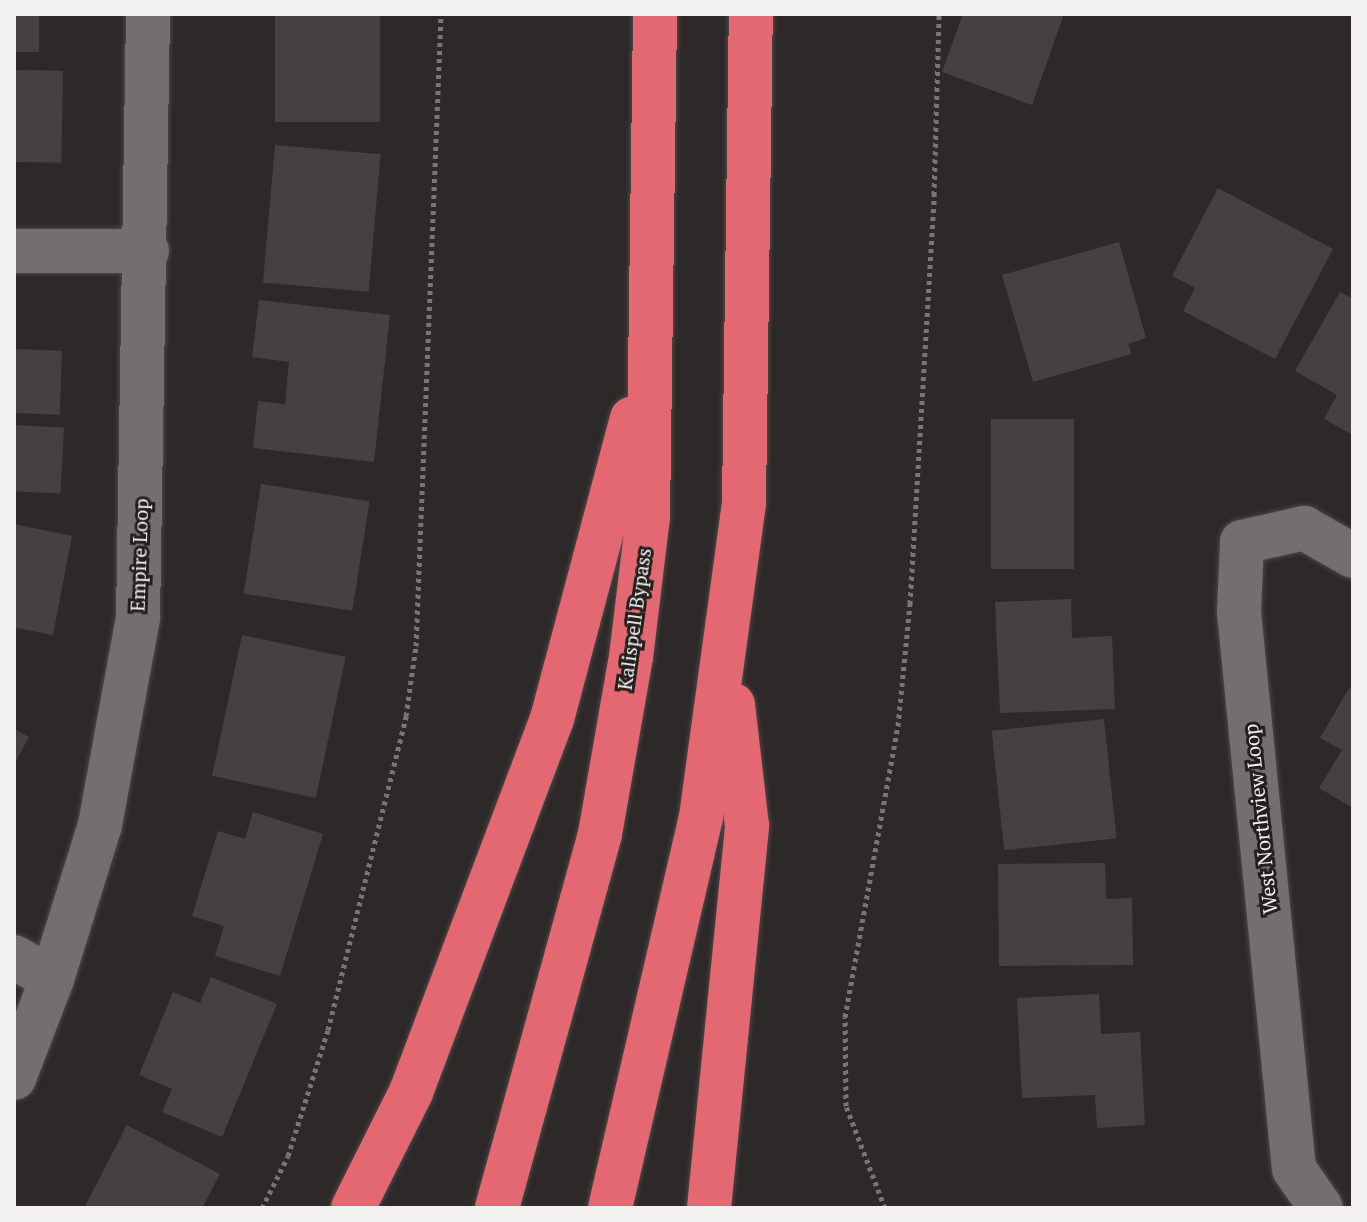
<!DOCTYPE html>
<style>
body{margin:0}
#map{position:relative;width:1367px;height:1222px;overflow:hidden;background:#2e2929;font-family:"PT Serif",serif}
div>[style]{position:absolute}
.building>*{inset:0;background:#464141;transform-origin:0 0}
.path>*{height:5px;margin-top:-2.5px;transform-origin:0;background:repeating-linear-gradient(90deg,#797575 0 4px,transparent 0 8px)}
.roads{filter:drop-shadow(0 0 2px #4b4848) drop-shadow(0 0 2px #4b4848)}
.minor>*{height:44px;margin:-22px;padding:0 22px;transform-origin:22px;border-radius:22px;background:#746e6e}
.highway>*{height:44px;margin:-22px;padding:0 22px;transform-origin:22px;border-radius:22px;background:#e46871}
span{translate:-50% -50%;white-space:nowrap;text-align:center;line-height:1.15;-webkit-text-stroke:6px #241f1f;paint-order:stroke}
.street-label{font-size:20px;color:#f4f1f1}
.frame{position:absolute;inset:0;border:16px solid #f4f1f1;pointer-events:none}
</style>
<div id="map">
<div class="building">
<i style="left:14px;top:14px;width:25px;height:38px"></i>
<i style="left:275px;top:14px;width:105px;height:108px"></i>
<i style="clip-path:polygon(963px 14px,1064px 14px,1032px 105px,942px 72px)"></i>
<i style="left:14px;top:70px;width:49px;height:92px;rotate:1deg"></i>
<i style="left:275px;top:145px;width:106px;height:138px;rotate:5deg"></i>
<i style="clip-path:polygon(1218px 188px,1333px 249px,1275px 359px,1183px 311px,1195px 288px,1172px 276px)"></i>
<i style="clip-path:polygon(1119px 242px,1146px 338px,1128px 344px,1132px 354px,1033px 382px,1002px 275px)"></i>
<i style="clip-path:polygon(1340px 292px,1353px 299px,1353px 435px,1324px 419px,1337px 395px,1295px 371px)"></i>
<i style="clip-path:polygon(259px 300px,390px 315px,374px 462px,253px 448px,258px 401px,285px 404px,289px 362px,252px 357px)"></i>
<i style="left:14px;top:349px;width:48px;height:64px;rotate:2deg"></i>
<i style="left:991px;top:419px;width:83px;height:150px"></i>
<i style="left:14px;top:425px;width:50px;height:66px;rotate:3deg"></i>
<i style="left:261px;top:484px;width:110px;height:111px;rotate:9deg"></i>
<i style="clip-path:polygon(14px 524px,72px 536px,53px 635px,17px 628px,14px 635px)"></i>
<i style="clip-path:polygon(1071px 599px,1072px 638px,1112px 636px,1115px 709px,1000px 713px,995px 602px)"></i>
<i style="left:242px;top:635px;width:106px;height:144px;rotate:12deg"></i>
<i style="clip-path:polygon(1349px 688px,1353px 690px,1353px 808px,1319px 788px,1342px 750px,1320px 738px)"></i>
<i style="left:1104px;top:719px;width:120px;height:113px;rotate:84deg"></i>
<i style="clip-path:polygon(14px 729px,29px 737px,14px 765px)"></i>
<i style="clip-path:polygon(253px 812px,323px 834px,280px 976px,215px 956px,224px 926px,192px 916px,218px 831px,245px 839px)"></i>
<i style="clip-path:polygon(1105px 863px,1106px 899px,1132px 898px,1133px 965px,999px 966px,998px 864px)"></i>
<i style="clip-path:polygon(211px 977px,277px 1004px,222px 1137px,162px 1112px,172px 1089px,139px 1075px,173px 992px,200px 1003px)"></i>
<i style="clip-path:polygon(1099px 994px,1101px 1034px,1140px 1032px,1145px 1125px,1097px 1128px,1095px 1095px,1022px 1098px,1017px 998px)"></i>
<i style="clip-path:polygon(127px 1125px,220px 1174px,202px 1208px,84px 1208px)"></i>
</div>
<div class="path">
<i style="left:262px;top:1208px;width:58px;rotate:-63.4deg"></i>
<i style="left:288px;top:1156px;width:132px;rotate:-72.4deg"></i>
<i style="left:328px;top:1030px;width:324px;rotate:-76deg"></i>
<i style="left:406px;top:716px;width:71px;rotate:-81.9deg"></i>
<i style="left:416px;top:646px;width:632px;rotate:-87.73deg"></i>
<i style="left:885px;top:1208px;width:109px;rotate:-110.9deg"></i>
<i style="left:846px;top:1106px;width:89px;rotate:-90.6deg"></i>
<i style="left:845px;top:1017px;width:296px;rotate:-79.7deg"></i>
<i style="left:898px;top:726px;width:123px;rotate:-84.4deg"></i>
<i style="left:910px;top:604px;width:410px;rotate:-86.6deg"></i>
<i style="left:934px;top:195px;width:181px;rotate:-88.4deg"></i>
</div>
<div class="roads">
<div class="minor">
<i style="left:14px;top:251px;width:133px"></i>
<i style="left:14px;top:957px;width:44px;rotate:30.1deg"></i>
<i style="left:14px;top:1078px;width:106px;rotate:-69deg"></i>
<i style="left:52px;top:979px;width:161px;rotate:-72.7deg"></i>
<i style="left:100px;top:825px;width:210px;rotate:-79.6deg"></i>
<i style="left:138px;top:618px;width:604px;rotate:-89.05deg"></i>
<i style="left:1321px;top:1208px;width:47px;rotate:-124.7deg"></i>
<i style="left:1294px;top:1169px;width:560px;rotate:-95.64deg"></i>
<i style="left:1239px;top:612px;width:70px;rotate:-87.5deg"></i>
<i style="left:1242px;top:542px;width:64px;rotate:-12.7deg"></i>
<i style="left:1304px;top:528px;width:56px;rotate:29.7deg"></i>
</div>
<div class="highway">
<i style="left:353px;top:1208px;width:130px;rotate:-63.4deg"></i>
<i style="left:411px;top:1092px;width:399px;rotate:-69.3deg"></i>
<i style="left:552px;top:719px;width:311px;rotate:-75.1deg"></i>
<i style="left:497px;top:1208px;width:388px;rotate:-74.6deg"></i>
<i style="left:600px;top:834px;width:180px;rotate:-80.1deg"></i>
<i style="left:631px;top:657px;width:141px;rotate:-83.1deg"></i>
<i style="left:648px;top:517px;width:503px;rotate:-89.2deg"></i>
<i style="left:610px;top:1208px;width:401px;rotate:-76.9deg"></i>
<i style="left:701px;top:817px;width:318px;rotate:-82.2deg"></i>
<i style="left:744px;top:502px;width:488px;rotate:-89.2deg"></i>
<i style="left:709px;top:1208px;width:384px;rotate:-84.3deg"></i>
<i style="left:747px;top:826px;width:122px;rotate:-96.6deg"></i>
</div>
</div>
<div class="street-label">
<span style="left:139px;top:555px;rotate:-88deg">Empire Loop</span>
<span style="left:634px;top:619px;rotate:-82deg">Kalispell Bypass</span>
<span style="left:1260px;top:819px;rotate:-96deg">West Northview Loop</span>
</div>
<div class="frame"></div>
</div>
